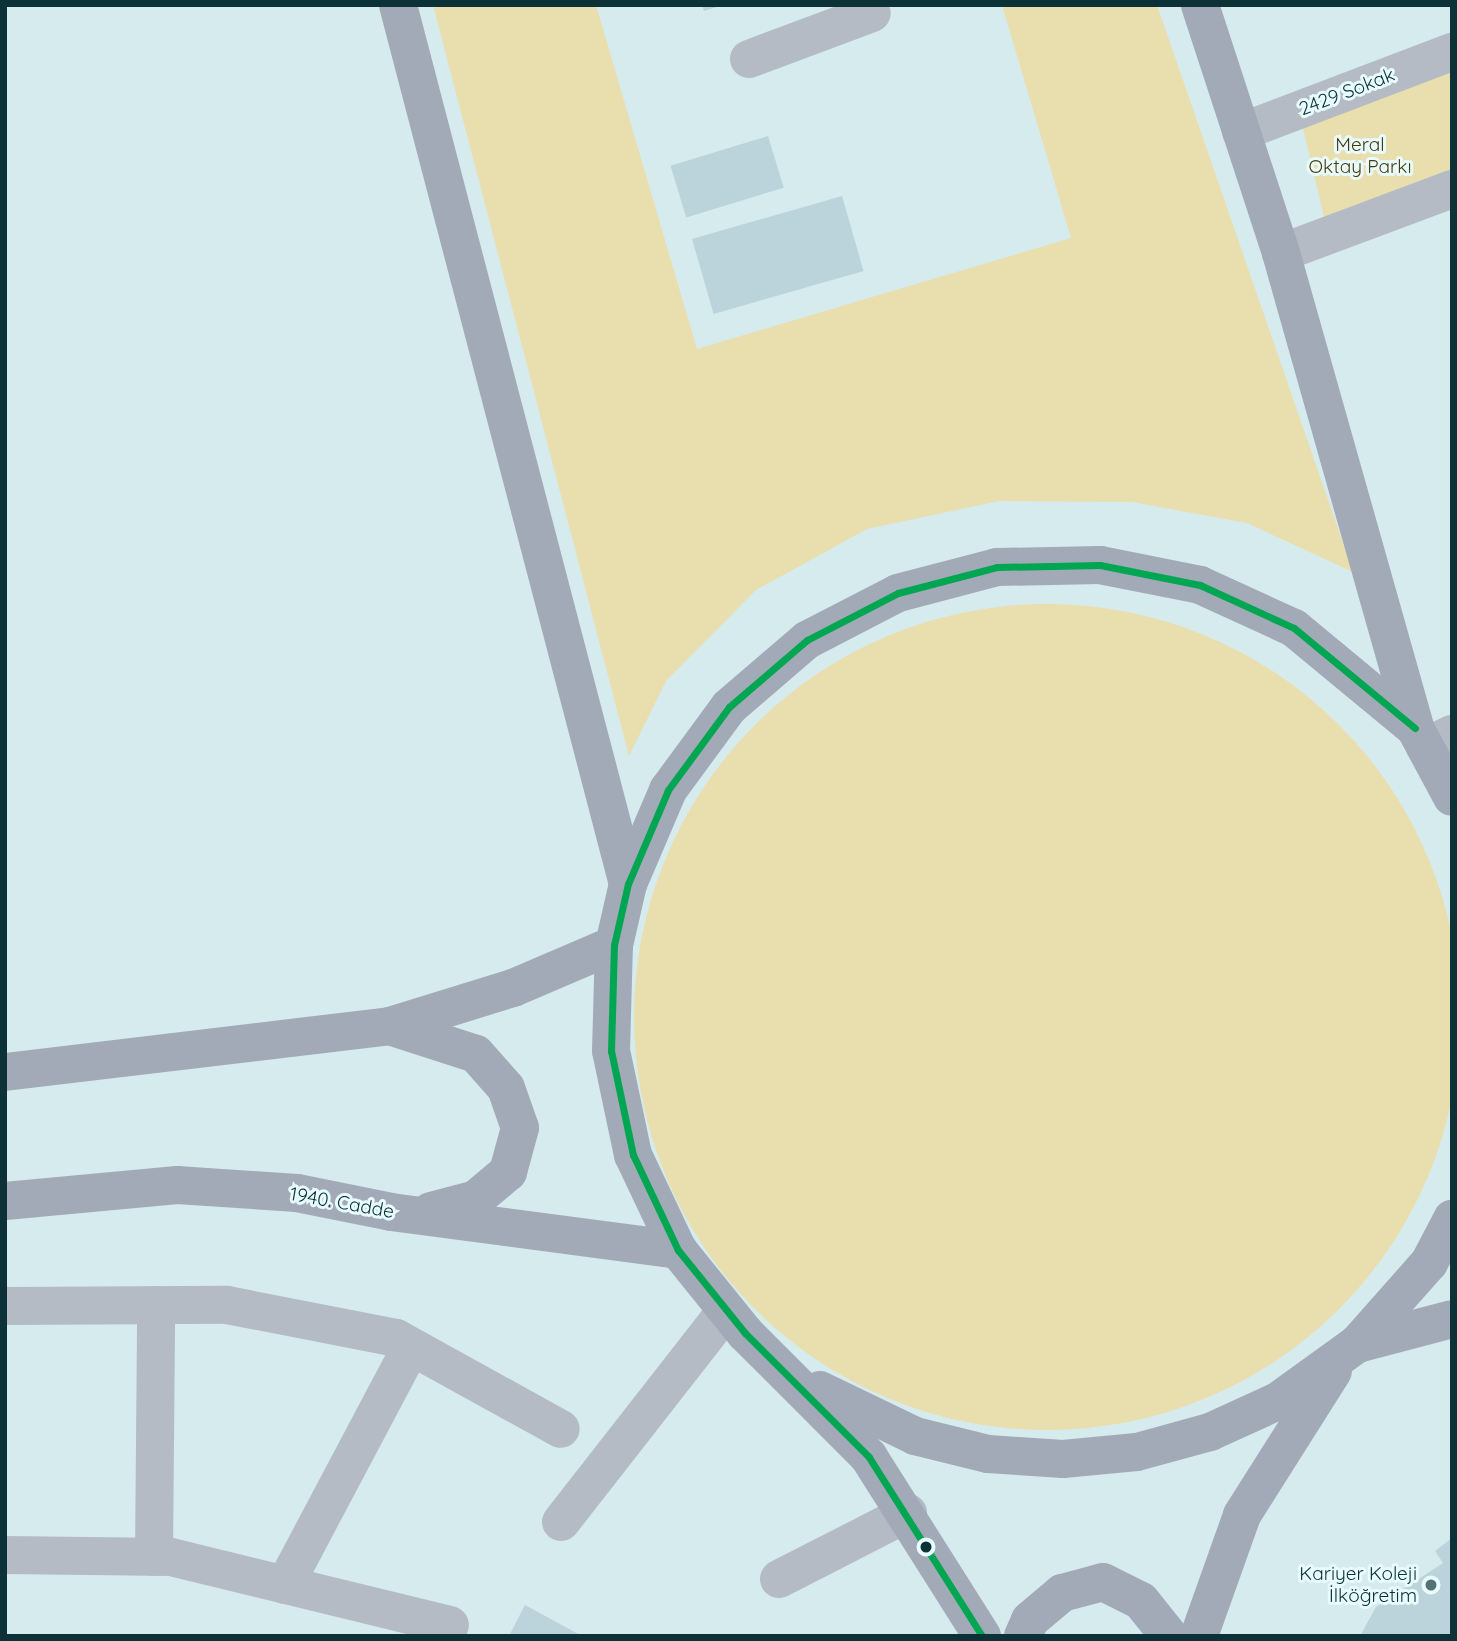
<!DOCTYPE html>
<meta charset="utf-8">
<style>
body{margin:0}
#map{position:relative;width:1457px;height:1641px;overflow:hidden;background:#d6ebee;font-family:Quicksand,sans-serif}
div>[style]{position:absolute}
.green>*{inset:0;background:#e9dead}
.round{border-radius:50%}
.building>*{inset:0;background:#bbd3da;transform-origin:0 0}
.minor>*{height:38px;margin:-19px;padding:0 19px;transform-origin:19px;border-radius:19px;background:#b4bbc4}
.major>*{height:38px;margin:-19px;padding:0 19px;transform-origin:19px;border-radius:19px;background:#a3aab7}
.bus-1>*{height:7px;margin:-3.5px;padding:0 3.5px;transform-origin:3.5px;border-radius:3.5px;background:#00a651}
.dots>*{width:19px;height:19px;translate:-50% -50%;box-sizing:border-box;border:4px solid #e8fcff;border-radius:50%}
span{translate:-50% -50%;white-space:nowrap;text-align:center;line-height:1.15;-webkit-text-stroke:6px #e8fcff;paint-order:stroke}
.street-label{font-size:19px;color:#0c3136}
.park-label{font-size:19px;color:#4a390a}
.poi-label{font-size:19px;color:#0c3136}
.right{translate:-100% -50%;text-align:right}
.frame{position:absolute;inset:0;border:7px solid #0c3136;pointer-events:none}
</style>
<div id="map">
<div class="green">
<i style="clip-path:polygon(433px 5px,596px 5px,697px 349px,1071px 238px,1002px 5px,1157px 5px,1353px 572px,1247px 523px,1132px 502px,999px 501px,867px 529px,756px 590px,666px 681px,629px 756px)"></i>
<i style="clip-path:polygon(1452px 71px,1452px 170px,1325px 221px,1303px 128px)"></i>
<i class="round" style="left:634px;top:604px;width:826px;height:826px"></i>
</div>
<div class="building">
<i style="clip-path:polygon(702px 5px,720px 5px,720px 6px,704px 11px)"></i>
<i style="left:768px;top:136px;width:54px;height:102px;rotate:73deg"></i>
<i style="left:842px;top:196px;width:78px;height:156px;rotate:74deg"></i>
<i style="clip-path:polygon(1452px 1538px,1452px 1636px,1360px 1636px,1376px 1607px,1443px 1563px,1435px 1551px)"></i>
<i style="clip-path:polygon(525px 1605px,582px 1636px,509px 1636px)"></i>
</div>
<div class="minor">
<i style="left:749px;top:59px;width:131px;rotate:-20.5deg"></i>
<i style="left:1241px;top:132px;width:226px;rotate:-20.8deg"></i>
<i style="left:1281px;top:253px;width:183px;rotate:-20.5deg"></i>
<i style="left:1425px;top:747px;width:30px;rotate:-26deg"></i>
<i style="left:5px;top:1306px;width:222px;rotate:-0.3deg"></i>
<i style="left:227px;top:1305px;width:172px;rotate:11deg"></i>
<i style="left:396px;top:1338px;width:188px;rotate:28.9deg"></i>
<i style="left:561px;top:1522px;width:268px;rotate:-52deg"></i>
<i style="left:5px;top:1555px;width:166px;rotate:0.7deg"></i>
<i style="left:171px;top:1557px;width:287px;rotate:13.7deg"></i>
<i style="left:154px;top:1557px;width:252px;rotate:-89.5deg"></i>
<i style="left:779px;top:1579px;width:145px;rotate:-27.1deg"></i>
<i style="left:285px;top:1585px;width:269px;rotate:-62.1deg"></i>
</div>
<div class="major">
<i style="left:398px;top:5px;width:909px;rotate:75.34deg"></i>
<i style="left:1200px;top:5px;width:261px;rotate:71.9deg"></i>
<i style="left:1281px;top:253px;width:494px;rotate:74.2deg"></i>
<i style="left:1415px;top:728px;width:78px;rotate:61.8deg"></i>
<i style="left:392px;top:1027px;width:88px;rotate:17.8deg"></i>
<i style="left:476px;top:1054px;width:45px;rotate:48.6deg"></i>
<i style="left:506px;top:1088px;width:42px;rotate:70.7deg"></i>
<i style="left:520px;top:1128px;width:46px;rotate:105.3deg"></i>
<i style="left:508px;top:1172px;width:42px;rotate:139.8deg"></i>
<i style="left:476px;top:1199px;width:47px;rotate:165.1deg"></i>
<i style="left:5px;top:1072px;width:388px;rotate:-6.8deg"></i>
<i style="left:390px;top:1026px;width:129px;rotate:-17.2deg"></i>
<i style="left:513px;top:988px;width:110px;rotate:-23.1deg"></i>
<i style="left:5px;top:1201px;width:173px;rotate:-5.3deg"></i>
<i style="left:177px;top:1185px;width:120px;rotate:3.8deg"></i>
<i style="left:297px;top:1193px;width:96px;rotate:11.4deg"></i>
<i style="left:391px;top:1212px;width:290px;rotate:7.5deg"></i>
<i style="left:1357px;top:1344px;width:98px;rotate:-14.7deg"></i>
<i style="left:820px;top:1390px;width:106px;rotate:25.8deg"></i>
<i style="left:915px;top:1436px;width:75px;rotate:13.9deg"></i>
<i style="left:988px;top:1454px;width:75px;rotate:3.8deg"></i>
<i style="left:1063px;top:1459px;width:74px;rotate:-5.4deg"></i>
<i style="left:1137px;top:1452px;width:76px;rotate:-15.3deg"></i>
<i style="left:1210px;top:1432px;width:75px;rotate:-24.5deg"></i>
<i style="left:1278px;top:1401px;width:97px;rotate:-35.8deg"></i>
<i style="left:1357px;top:1344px;width:108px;rotate:-48.4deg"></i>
<i style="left:1429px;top:1263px;width:50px;rotate:-62.4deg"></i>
<i style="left:982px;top:1636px;width:212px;rotate:-122.3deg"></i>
<i style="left:869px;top:1457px;width:175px;rotate:-135deg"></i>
<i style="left:745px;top:1333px;width:107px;rotate:-128.9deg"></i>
<i style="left:678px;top:1250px;width:105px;rotate:-115.3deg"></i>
<i style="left:633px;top:1155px;width:106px;rotate:-101.9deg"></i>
<i style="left:611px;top:1051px;width:106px;rotate:-88.4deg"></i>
<i style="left:614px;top:945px;width:63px;rotate:-77.1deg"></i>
<i style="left:628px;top:884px;width:102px;rotate:-66.9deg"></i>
<i style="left:668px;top:790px;width:103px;rotate:-53.7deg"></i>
<i style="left:729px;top:707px;width:103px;rotate:-40.7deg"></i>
<i style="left:807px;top:640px;width:102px;rotate:-27.3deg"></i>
<i style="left:898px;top:593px;width:102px;rotate:-14.7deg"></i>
<i style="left:997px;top:567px;width:103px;rotate:-1.1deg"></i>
<i style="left:1100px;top:565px;width:102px;rotate:11.3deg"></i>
<i style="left:1200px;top:585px;width:103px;rotate:24.6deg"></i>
<i style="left:1294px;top:628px;width:157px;rotate:39.6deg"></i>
<i style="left:1023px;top:1636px;width:17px;rotate:-66deg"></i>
<i style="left:1030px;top:1620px;width:42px;rotate:-40.2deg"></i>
<i style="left:1062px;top:1593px;width:42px;rotate:-15deg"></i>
<i style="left:1103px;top:1582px;width:42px;rotate:26.6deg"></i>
<i style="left:1141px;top:1601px;width:45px;rotate:51.3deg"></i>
<i style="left:1199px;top:1636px;width:128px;rotate:-70.4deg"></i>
<i style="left:1242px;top:1515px;width:170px;rotate:-57.7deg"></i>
</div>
<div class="bus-1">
<i style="left:982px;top:1636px;width:212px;rotate:-122.3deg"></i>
<i style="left:869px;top:1457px;width:175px;rotate:-135deg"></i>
<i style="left:745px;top:1333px;width:107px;rotate:-128.9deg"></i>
<i style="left:678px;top:1250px;width:105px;rotate:-115.3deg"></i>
<i style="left:633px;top:1155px;width:106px;rotate:-101.9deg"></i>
<i style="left:611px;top:1051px;width:106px;rotate:-88.4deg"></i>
<i style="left:614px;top:945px;width:63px;rotate:-77.1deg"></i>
<i style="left:628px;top:884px;width:102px;rotate:-66.9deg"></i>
<i style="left:668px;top:790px;width:103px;rotate:-53.7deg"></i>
<i style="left:729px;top:707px;width:103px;rotate:-40.7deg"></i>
<i style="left:807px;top:640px;width:102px;rotate:-27.3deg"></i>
<i style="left:898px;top:593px;width:102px;rotate:-14.7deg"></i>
<i style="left:997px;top:567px;width:103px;rotate:-1.1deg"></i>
<i style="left:1100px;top:565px;width:102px;rotate:11.3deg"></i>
<i style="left:1200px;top:585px;width:103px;rotate:24.6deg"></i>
<i style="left:1294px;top:628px;width:157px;rotate:39.6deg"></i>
</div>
<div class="dots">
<i style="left:926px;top:1547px;background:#0c3136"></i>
<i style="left:1431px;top:1585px;background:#537276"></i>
</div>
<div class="street-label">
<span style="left:1347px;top:92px;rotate:-21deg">2429 Sokak</span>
<span style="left:342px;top:1203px;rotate:10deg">1940. Cadde</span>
</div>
<div class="park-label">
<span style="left:1360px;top:156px">Meral<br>Oktay Parkı</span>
</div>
<div class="poi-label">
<span class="right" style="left:1417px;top:1585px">Kariyer Koleji<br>İlköğretim</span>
</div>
<div class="frame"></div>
</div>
